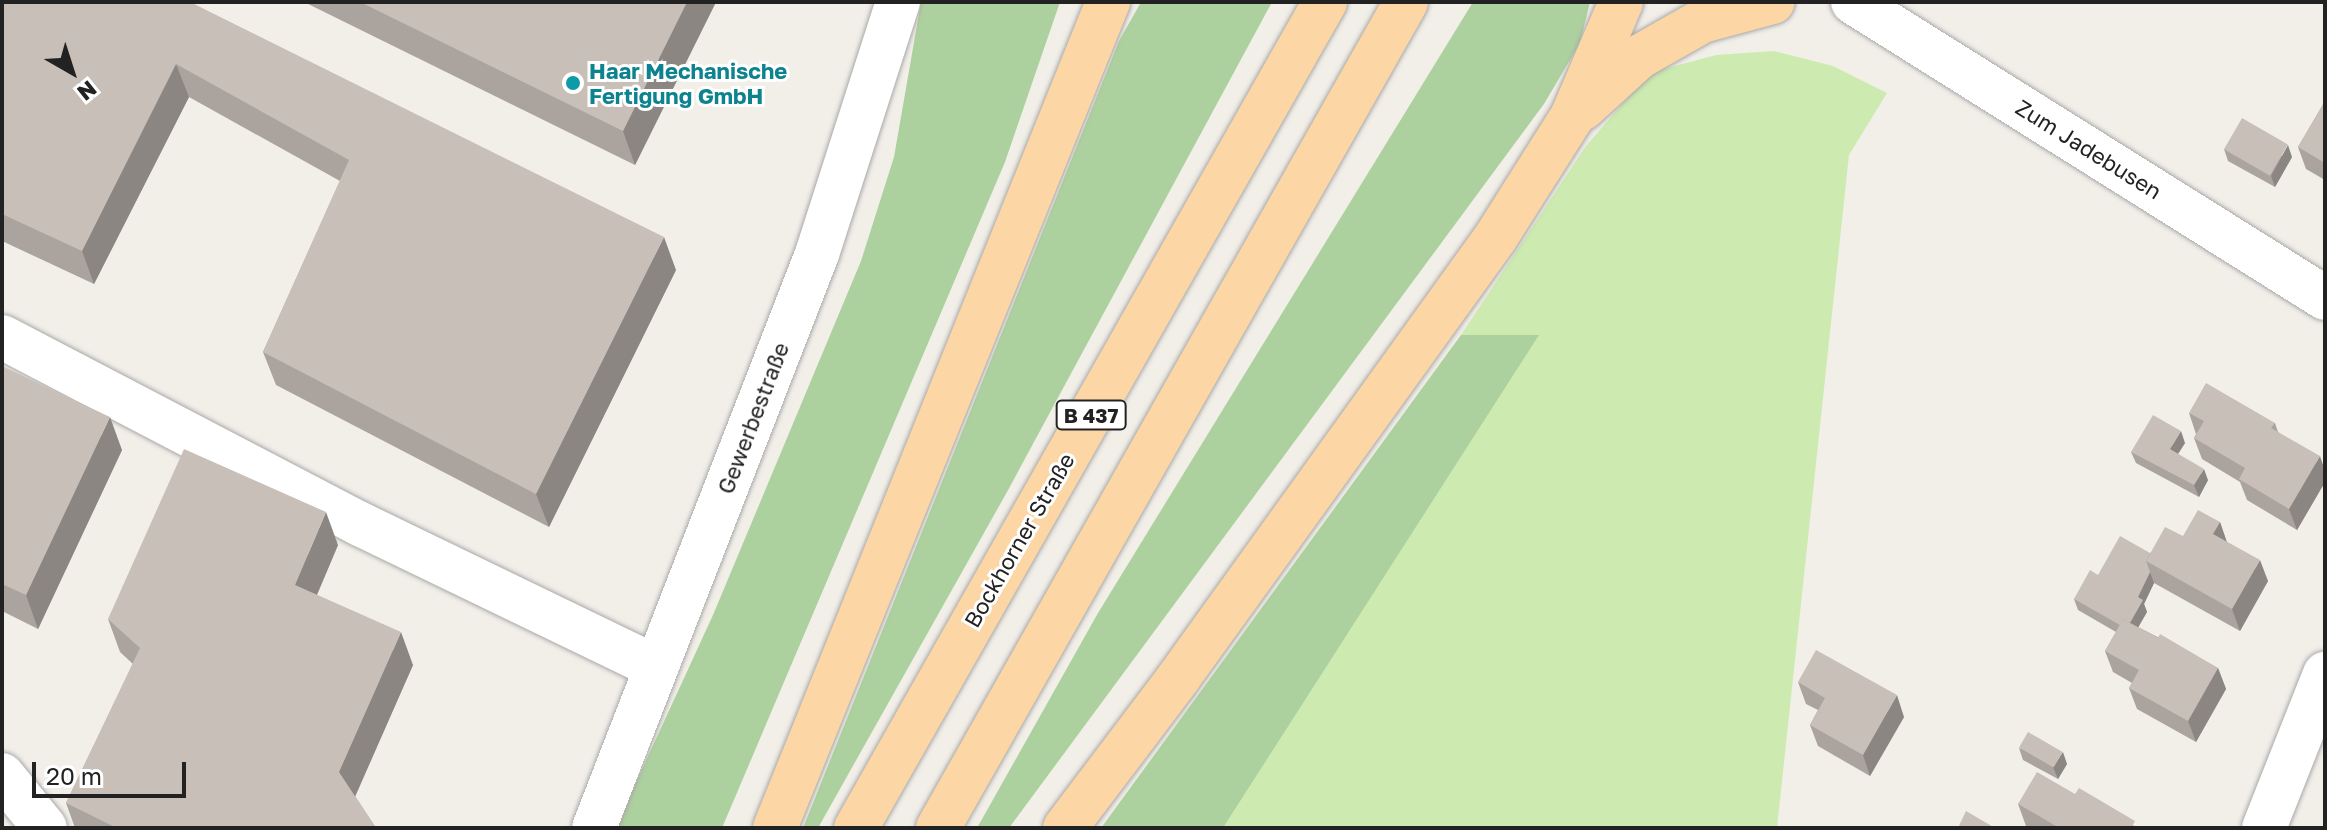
<!DOCTYPE html>
<meta charset="utf-8">
<style>
body{margin:0}
#map{position:relative;width:2327px;height:830px;overflow:hidden;background:#f2efe9;font-family:"Golos Text",sans-serif}
div>[style]{position:absolute}
.grass>*{inset:0;background:#cdebb0}
.forest>*{inset:0;background:#add19e}
.roads{filter:drop-shadow(0 0 2px #a9a9a9) drop-shadow(0 0 2px #a9a9a9)}
.minor>*{height:44px;margin:-22px;padding:0 22px;transform-origin:22px;border-radius:22px;background:#fff}
.major>*{height:44px;margin:-22px;padding:0 22px;transform-origin:22px;border-radius:22px;background:#fcd6a4}
.wall>*{inset:0;background:#aba49e}
.shaded-wall>*{inset:0;background:#8b8681}
.building>*{inset:0;background:#c7bfb8;transform-origin:0 0}
.dots>*{width:22px;height:22px;translate:-50% -50%;box-sizing:border-box;border:4px solid #fff;border-radius:50%}
span{translate:-50% -50%;white-space:nowrap;text-align:center;line-height:1.15;-webkit-text-stroke:6px #fff;paint-order:stroke}
.shield-label span{padding:2px 6px;background:#fff;border:2px solid;border-radius:6px;-webkit-text-stroke-width:0}
.shield-label{font-size:20px;color:#222;font-weight:700}
.culture-label{font-size:22px;color:#0d838f;font-weight:700}
.left{translate:0 -50%;text-align:left}
.street-label{font-size:22px;color:#222}
.frame{position:absolute;inset:0;border:4px solid #222;pointer-events:none}
.north{position:absolute;left:32px;top:32px;width:80px;height:80px;-webkit-text-stroke:6px #fff;paint-order:stroke;rotate:141deg;font-size:22px;font-weight:700;line-height:32px;text-align:center;color:#222}
.north::after{content:'';display:block;margin:auto;width:28px;height:36px;background:#222;clip-path:polygon(50% 0,100% 100%,50% 72%,0 100%)}
.scale{position:absolute;left:32px;top:762px;width:154px;height:36px;box-sizing:border-box;border:4px solid #222;border-top:0;padding-left:10px;font-size:24px;line-height:28px;white-space:nowrap;color:#222;-webkit-text-stroke:6px #fff;paint-order:stroke}
</style>
<div id="map">
<div class="grass">
<i style="clip-path:polygon(1774px 51px,1833px 66px,1887px 93px,1849px 155px,1777px 828px,1223px 828px,1538px 336px,1461px 335px,1586px 146px,1649px 73px,1716px 55px)"></i>
</div>
<div class="forest">
<i style="clip-path:polygon(921px 2px,1060px 2px,1005px 162px,722px 828px,615px 828px,713px 615px,861px 261px,894px 157px)"></i>
<i style="clip-path:polygon(1141px 2px,1272px 2px,1007px 492px,818px 828px,803px 828px,1119px 41px)"></i>
<i style="clip-path:polygon(1473px 2px,1590px 2px,1580px 43px,1544px 104px,1009px 828px,977px 828px,1098px 613px)"></i>
<i style="clip-path:polygon(1461px 335px,1539px 335px,1223px 828px,1101px 828px)"></i>
</div>
<div class="roads">
<div class="minor">
<i style="left:1853px;top:2px;width:557px;rotate:32.09deg"></i>
<i style="left:2px;top:337px;width:404px;rotate:27.6deg"></i>
<i style="left:360px;top:524px;width:329px;rotate:25.8deg"></i>
<i style="left:2px;top:775px;width:68px;rotate:50.9deg"></i>
<i style="left:594px;top:828px;width:616px;rotate:-68.77deg"></i>
<i style="left:817px;top:254px;width:265px;rotate:-72.2deg"></i>
<i style="left:2264px;top:828px;width:166px;rotate:-68.4deg"></i>
</div>
<div class="major">
<i style="left:1583px;top:108px;width:76px;rotate:-42.3deg"></i>
<i style="left:1639px;top:57px;width:73px;rotate:-29.7deg"></i>
<i style="left:1702px;top:21px;width:73px;rotate:-15deg"></i>
<i style="left:775px;top:828px;width:891px;rotate:-68.04deg"></i>
<i style="left:856px;top:828px;width:950px;rotate:-60.41deg"></i>
<i style="left:938px;top:828px;width:949px;rotate:-60.46deg"></i>
<i style="left:1065px;top:828px;width:189px;rotate:-52.9deg"></i>
<i style="left:1179px;top:677px;width:542px;rotate:-54.23deg"></i>
<i style="left:1496px;top:237px;width:142px;rotate:-57.7deg"></i>
<i style="left:1572px;top:117px;width:125px;rotate:-66.9deg"></i>
</div>
</div>
<div class="wall">
<i style="clip-path:polygon(2px 2px,190px 2px,676px 270px,549px 527px,276px 385px,263px 352px,340px 181px,189px 97px,94px 284px,2px 241px)"></i>
<i style="clip-path:polygon(304px 2px,716px 2px,635px 165px)"></i>
<i style="clip-path:polygon(2325px 101px,2325px 180px,2306px 169px,2298px 147px)"></i>
<i style="clip-path:polygon(2224px 149px,2292px 157px,2275px 187px,2228px 161px)"></i>
<i style="clip-path:polygon(2px 366px,122px 450px,38px 629px,2px 611px)"></i>
<i style="clip-path:polygon(2189px 413px,2275px 423px,2278px 432px,2325px 471px,2325px 482px,2297px 530px,2247px 500px,2240px 482px,2202px 459px,2194px 438px,2196px 434px)"></i>
<i style="clip-path:polygon(2185px 443px,2178px 454px,2208px 480px,2199px 497px,2136px 463px,2131px 452px)"></i>
<i style="clip-path:polygon(2220px 522px,2227px 542px,2268px 581px,2240px 631px,2154px 583px,2144px 604px,2147px 612px,2138px 627px,2218px 668px,2226px 689px,2196px 742px,2137px 709px,2129px 688px,2132px 683px,2113px 672px,2105px 651px,2116px 632px,2078px 610px,2074px 599px,2098px 575px,2150px 553px,2183px 536px)"></i>
<i style="clip-path:polygon(338px 545px,317px 595px,413px 665px,355px 796px,376px 828px,75px 828px,66px 803px,133px 664px,120px 652px,108px 619px)"></i>
<i style="clip-path:polygon(1798px 682px,1904px 717px,1870px 776px,1818px 746px,1810px 725px,1818px 710px,1806px 704px)"></i>
<i style="clip-path:polygon(2019px 748px,2067px 764px,2058px 779px,2023px 760px)"></i>
<i style="clip-path:polygon(2075px 794px,2138px 828px,2030px 828px,2026px 826px,2018px 804px)"></i>
</div>
<div class="shaded-wall">
<i style="clip-path:polygon(687px 2px,716px 2px,635px 165px,623px 131px)"></i>
<i style="clip-path:polygon(176px 64px,189px 97px,94px 284px,82px 251px)"></i>
<i style="clip-path:polygon(2288px 145px,2292px 157px,2275px 187px,2271px 176px)"></i>
<i style="clip-path:polygon(664px 237px,676px 270px,549px 527px,536px 494px)"></i>
<i style="clip-path:polygon(110px 417px,122px 450px,38px 629px,26px 595px)"></i>
<i style="clip-path:polygon(2181px 431px,2185px 443px,2174px 460px,2170px 449px)"></i>
<i style="clip-path:polygon(2320px 456px,2325px 471px,2325px 482px,2297px 530px,2289px 509px)"></i>
<i style="clip-path:polygon(2204px 469px,2208px 480px,2199px 497px,2194px 485px)"></i>
<i style="clip-path:polygon(326px 512px,338px 545px,307px 618px,295px 585px)"></i>
<i style="clip-path:polygon(2220px 522px,2227px 543px,2213px 534px)"></i>
<i style="clip-path:polygon(2260px 560px,2268px 581px,2240px 631px,2232px 609px)"></i>
<i style="clip-path:polygon(2150px 572px,2154px 583px,2144px 604px,2147px 612px,2131px 640px,2127px 629px,2138px 597px)"></i>
<i style="clip-path:polygon(401px 632px,413px 665px,351px 806px,339px 772px)"></i>
<i style="clip-path:polygon(2218px 668px,2226px 689px,2196px 742px,2188px 721px)"></i>
<i style="clip-path:polygon(1897px 695px,1904px 717px,1870px 776px,1863px 755px)"></i>
<i style="clip-path:polygon(2063px 752px,2067px 764px,2058px 779px,2053px 767px)"></i>
</div>
<div class="building">
<i style="clip-path:polygon(2px 2px,190px 2px,664px 237px,536px 494px,263px 352px,349px 160px,176px 64px,82px 251px,2px 214px)"></i>
<i style="clip-path:polygon(360px 2px,687px 2px,623px 131px)"></i>
<i style="clip-path:polygon(2325px 101px,2325px 163px,2298px 147px)"></i>
<i style="left:2242px;top:118px;width:53px;height:36px;rotate:30deg"></i>
<i style="clip-path:polygon(2px 366px,110px 417px,26px 595px,2px 584px)"></i>
<i style="clip-path:polygon(2206px 383px,2275px 423px,2271px 428px,2320px 456px,2289px 509px,2239px 479px,2245px 468px,2194px 438px,2204px 421px,2189px 413px)"></i>
<i style="clip-path:polygon(2153px 415px,2181px 431px,2170px 449px,2204px 469px,2194px 485px,2131px 452px)"></i>
<i style="clip-path:polygon(184px 449px,326px 512px,295px 585px,401px 632px,339px 772px,376px 828px,117px 828px,66px 803px,140px 648px,108px 619px)"></i>
<i style="clip-path:polygon(2198px 510px,2220px 522px,2213px 534px,2260px 560px,2232px 609px,2146px 561px,2165px 527px,2183px 536px)"></i>
<i style="clip-path:polygon(2120px 536px,2150px 553px,2146px 561px,2150px 572px,2138px 597px,2143px 600px,2130px 623px,2123px 619px,2120px 625px,2074px 599px,2090px 570px,2098px 575px)"></i>
<i style="clip-path:polygon(2123px 619px,2158px 638px,2160px 634px,2218px 668px,2188px 721px,2129px 688px,2139px 670px,2105px 651px)"></i>
<i style="clip-path:polygon(1816px 650px,1897px 695px,1863px 755px,1810px 725px,1825px 698px,1798px 682px)"></i>
<i style="left:2028px;top:732px;width:40px;height:18px;rotate:30deg"></i>
<i style="clip-path:polygon(2037px 772px,2075px 794px,2079px 788px,2135px 821px,2131px 828px,2055px 828px,2056px 826px,2018px 804px)"></i>
<i style="clip-path:polygon(1966px 811px,1995px 828px,1958px 828px)"></i>
</div>
<div class="dots">
<i style="left:573px;top:83px;background:#0f9aa8"></i>
</div>
<div class="shield-label">
<span style="left:1091px;top:415px">B 437</span>
</div>
<div class="culture-label">
<span class="left" style="left:589px;top:83px">Haar Mechanische<br>Fertigung GmbH</span>
</div>
<div class="street-label">
<span style="left:2089px;top:149px;rotate:32deg">Zum Jadebusen</span>
<span style="left:753px;top:418px;rotate:-69deg">Gewerbestraße</span>
<span style="left:1019px;top:540px;rotate:-60deg">Bockhorner Straße</span>
</div>
<div class="frame"></div>
<div class="north">N</div>
<div class="scale">20 m</div>
</div>
